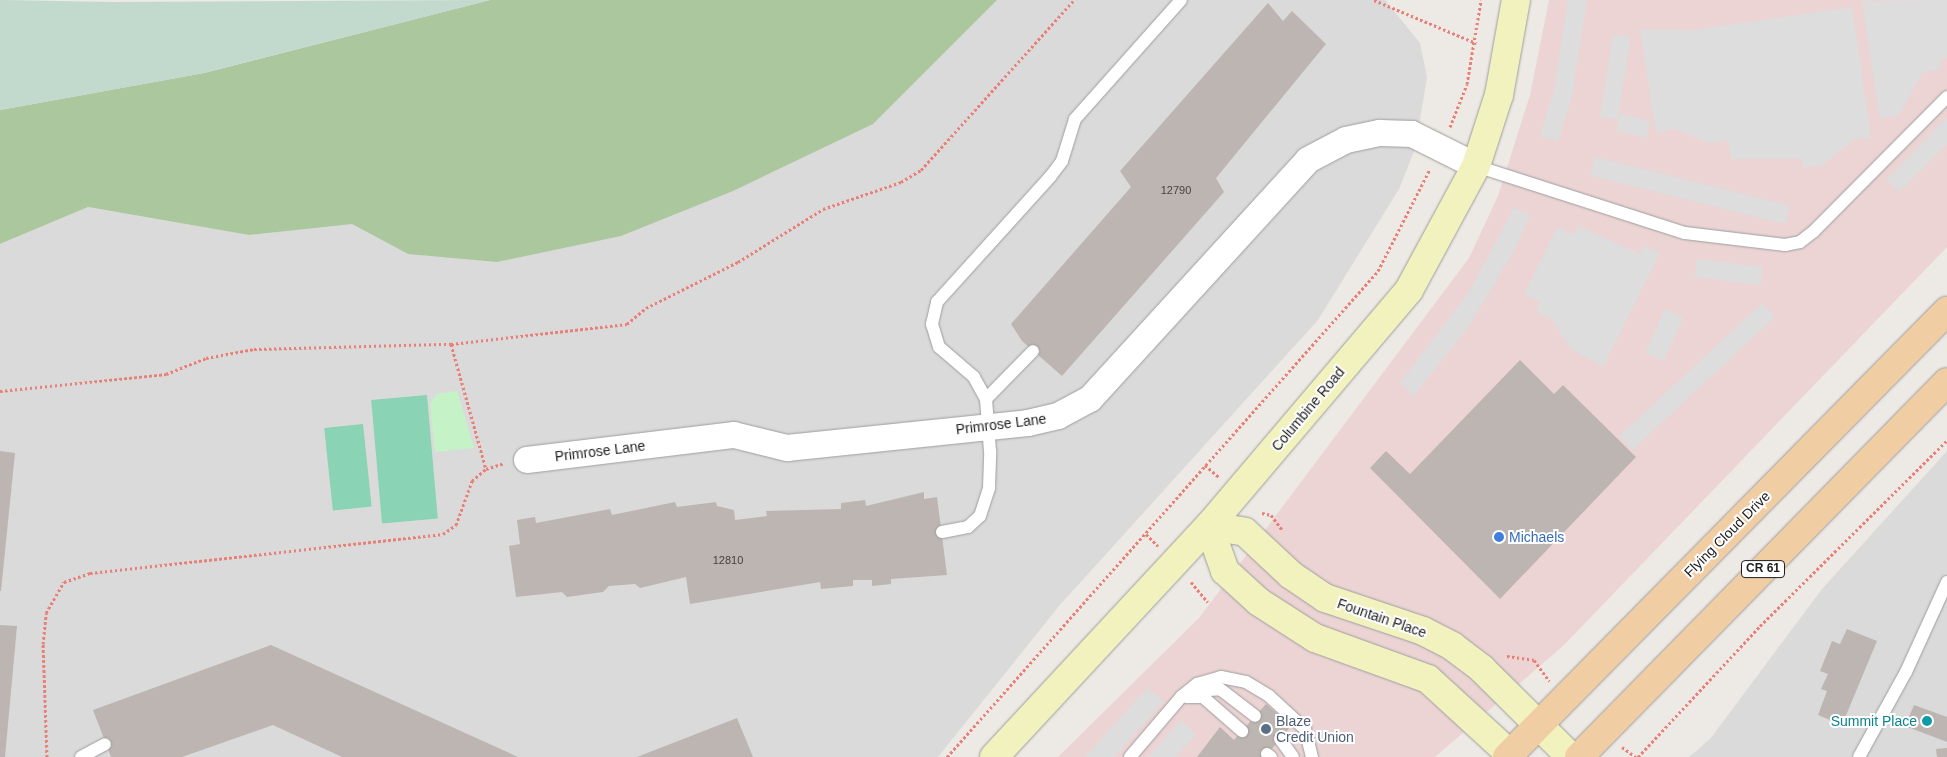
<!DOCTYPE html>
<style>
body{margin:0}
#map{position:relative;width:1947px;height:757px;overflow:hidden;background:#ede9e4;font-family:Arial,sans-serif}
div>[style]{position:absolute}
.residential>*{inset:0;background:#dbdada}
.commercial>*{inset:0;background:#ecd4d4}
.forest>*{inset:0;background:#abc79d}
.wetland>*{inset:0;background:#c2d9ce}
.park>*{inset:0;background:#c5f3c7}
.pitch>*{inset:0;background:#8ad3b4;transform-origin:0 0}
.parking>*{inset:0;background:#ddd;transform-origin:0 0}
.building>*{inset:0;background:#bdb5b1}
.path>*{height:3px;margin-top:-1.5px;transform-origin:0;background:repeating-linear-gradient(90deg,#e98078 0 2.5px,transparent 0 5px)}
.roads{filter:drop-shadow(0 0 1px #9e9e9e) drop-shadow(0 0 1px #9e9e9e)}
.lane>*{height:12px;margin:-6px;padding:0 6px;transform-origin:6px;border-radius:6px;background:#fff}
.street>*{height:26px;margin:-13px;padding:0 13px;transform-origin:13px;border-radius:13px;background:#fff}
.secondary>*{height:28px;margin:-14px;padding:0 14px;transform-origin:14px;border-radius:14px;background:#f1f2bd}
.primary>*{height:28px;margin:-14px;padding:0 14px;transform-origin:14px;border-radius:14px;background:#f1cda4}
.dots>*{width:14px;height:14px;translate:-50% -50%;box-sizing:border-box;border:2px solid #fff;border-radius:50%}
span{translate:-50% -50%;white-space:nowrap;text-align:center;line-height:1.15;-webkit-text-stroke:4px #fff;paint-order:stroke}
.number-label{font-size:11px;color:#454342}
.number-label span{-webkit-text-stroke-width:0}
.shield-label span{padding:1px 4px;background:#fff;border:1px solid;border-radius:4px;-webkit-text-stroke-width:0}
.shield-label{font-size:12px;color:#1d1d1d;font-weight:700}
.street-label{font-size:14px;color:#1d1d1d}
.shop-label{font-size:14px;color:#366cbe}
.left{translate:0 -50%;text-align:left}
.service-label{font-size:14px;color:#4e5e75}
.culture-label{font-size:14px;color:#0d838f}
.right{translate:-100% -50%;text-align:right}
</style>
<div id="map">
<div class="residential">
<i style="clip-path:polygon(997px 0,1385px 0,1420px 43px,1427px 77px,1415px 149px,1399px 189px,1318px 320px,1059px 606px,938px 757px,0 757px,0 244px,88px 207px,249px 235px,352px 223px,408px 254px)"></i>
<i style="clip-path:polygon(1947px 451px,1947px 757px,1689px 757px,1710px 739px,1822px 589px)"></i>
</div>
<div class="commercial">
<i style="clip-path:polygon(1549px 0,1947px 0,1947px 247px,1564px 645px,1435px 757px,1058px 757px,1199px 618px,1469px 258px,1498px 196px,1530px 95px)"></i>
</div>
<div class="forest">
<i style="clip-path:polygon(490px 0,997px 0,873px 124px,733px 191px,621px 236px,497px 262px,408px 254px,352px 224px,249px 235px,88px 207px,0 244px,0 110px,204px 73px)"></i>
</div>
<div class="wetland">
<i style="clip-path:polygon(0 0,114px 2px,490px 0,204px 73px,0 110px)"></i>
</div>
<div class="park">
<i style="clip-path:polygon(457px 391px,474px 448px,435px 452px,430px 404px,437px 394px)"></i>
</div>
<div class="pitch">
<i style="left:427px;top:395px;width:124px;height:56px;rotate:85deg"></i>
<i style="left:363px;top:424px;width:83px;height:39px;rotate:84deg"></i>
</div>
<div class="parking">
<i style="clip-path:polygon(1568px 0,1587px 0,1572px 96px,1558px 142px,1540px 136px,1554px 91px)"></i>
<i style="clip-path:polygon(1947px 0,1947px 58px,1940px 60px,1941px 69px,1922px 73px,1899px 115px,1880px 118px,1862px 1px)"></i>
<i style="clip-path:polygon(1852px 7px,1871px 138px,1853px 140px,1823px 165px,1803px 168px,1801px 159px,1731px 159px,1728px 140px,1709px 143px,1675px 129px,1656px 133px,1640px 29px,1692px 30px)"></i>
<i style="left:1613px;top:34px;width:18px;height:84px;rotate:9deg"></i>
<i style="left:1620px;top:114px;width:31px;height:17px;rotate:13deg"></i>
<i style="clip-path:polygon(1947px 117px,1947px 144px,1899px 192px,1886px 180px)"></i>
<i style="left:1595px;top:157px;width:201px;height:19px;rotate:14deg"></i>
<i style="clip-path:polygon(1514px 208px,1530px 215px,1514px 251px,1469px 326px,1413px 397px,1400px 383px,1469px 292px)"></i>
<i style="clip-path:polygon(1578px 226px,1640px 254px,1643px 246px,1660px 253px,1603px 367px,1570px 348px,1552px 320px,1536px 311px,1540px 302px,1524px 294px,1557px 227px,1574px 235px)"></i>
<i style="left:1697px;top:259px;width:66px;height:18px;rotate:7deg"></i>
<i style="left:1762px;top:303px;width:19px;height:195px;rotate:47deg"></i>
<i style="left:1665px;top:309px;width:20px;height:48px;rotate:24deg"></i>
<i style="clip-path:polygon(1147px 688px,1164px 701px,1114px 757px,1085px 757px)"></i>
<i style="clip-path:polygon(1181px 720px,1196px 734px,1176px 757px,1148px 757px)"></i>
</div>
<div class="building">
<i style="clip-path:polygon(1268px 3px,1283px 21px,1292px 11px,1326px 44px,1216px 178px,1224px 192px,1062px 376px,1022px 341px,1011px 324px,1131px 187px,1120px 171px)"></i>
<i style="clip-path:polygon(1520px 360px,1554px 394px,1563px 385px,1636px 457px,1500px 599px,1370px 468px,1386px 451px,1410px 474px)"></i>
<i style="clip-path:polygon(0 451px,15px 453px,1px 591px,0 591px)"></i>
<i style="clip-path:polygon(924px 492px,924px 499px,937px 497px,947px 575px,891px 579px,891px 584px,872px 586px,872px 580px,853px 580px,853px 586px,821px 589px,820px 582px,690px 604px,686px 577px,640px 588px,635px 584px,609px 586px,603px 592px,567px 597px,562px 592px,516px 597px,509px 546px,520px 544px,517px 520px,535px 517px,536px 523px,610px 509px,612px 515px,675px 502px,677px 507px,716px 502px,717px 506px,734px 510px,735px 520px,767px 516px,766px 511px,841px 509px,841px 503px,865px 500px,866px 506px)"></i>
<i style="clip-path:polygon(0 625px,17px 626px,5px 757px,0 757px)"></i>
<i style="clip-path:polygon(1847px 629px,1877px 641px,1842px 725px,1818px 715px,1827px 691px,1821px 689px,1828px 674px,1820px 671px,1832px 641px,1840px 644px)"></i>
<i style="clip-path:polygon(271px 645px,518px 757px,342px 757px,273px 725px,182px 757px,111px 757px,93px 710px)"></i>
<i style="clip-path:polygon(1266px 704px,1291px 726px,1265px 757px,1197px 757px,1220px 727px,1234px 740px)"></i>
<i style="clip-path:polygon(1914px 705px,1947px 717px,1947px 742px,1905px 726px)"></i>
<i style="clip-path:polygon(737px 718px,753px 757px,637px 757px)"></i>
<i style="clip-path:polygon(1947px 748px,1947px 757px,1937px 757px,1936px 749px)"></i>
</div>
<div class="path">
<i style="left:1374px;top:0;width:111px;rotate:22.9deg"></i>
<i style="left:1450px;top:127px;width:46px;rotate:-68.4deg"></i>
<i style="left:1467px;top:84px;width:85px;rotate:-80.5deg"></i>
<i style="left:451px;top:344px;width:130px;rotate:74.4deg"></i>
<i style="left:0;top:391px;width:167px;rotate:-5.8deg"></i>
<i style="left:166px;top:374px;width:43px;rotate:-21.8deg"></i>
<i style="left:206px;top:358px;width:49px;rotate:-10.6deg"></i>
<i style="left:254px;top:349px;width:197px;rotate:-1.5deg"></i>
<i style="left:451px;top:344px;width:177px;rotate:-6.5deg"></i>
<i style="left:627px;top:324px;width:25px;rotate:-40deg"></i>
<i style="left:646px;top:308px;width:103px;rotate:-26.6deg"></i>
<i style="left:738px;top:262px;width:100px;rotate:-31.9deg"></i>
<i style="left:823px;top:209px;width:83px;rotate:-19.1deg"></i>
<i style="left:901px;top:182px;width:23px;rotate:-31deg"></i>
<i style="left:921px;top:170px;width:229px;rotate:-48deg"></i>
<i style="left:1205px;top:465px;width:18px;rotate:41deg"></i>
<i style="left:1262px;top:513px;width:9px;rotate:13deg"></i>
<i style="left:1271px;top:515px;width:20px;rotate:53deg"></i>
<i style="left:1146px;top:534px;width:17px;rotate:45deg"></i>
<i style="left:1191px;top:582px;width:26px;rotate:50deg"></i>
<i style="left:1507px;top:656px;width:27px;rotate:8deg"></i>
<i style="left:1534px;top:660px;width:26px;rotate:54deg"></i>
<i style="left:1622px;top:747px;width:17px;rotate:36deg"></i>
<i style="left:47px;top:757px;width:113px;rotate:-92deg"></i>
<i style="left:43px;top:644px;width:31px;rotate:-84deg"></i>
<i style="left:46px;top:613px;width:36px;rotate:-60deg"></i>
<i style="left:64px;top:582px;width:28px;rotate:-19deg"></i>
<i style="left:90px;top:573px;width:355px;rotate:-6.3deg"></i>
<i style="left:443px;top:534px;width:16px;rotate:-35deg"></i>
<i style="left:456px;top:525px;width:47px;rotate:-70deg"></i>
<i style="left:472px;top:481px;width:18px;rotate:-41deg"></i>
<i style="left:486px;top:469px;width:19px;rotate:-18deg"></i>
<i style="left:947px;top:757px;width:650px;rotate:-48.43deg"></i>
<i style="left:1378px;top:271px;width:114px;rotate:-63deg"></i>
<i style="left:1638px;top:757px;width:179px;rotate:-47deg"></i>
<i style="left:1760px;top:626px;width:264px;rotate:-44.8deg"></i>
</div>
<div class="roads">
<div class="lane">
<i style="left:1476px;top:166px;width:219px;rotate:17.8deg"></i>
<i style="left:1685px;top:233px;width:101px;rotate:6.8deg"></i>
<i style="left:1785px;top:245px;width:15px;rotate:-11deg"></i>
<i style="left:1800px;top:242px;width:18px;rotate:-38deg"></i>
<i style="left:1814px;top:231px;width:189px;rotate:-45.2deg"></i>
<i style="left:986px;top:399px;width:67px;rotate:-45.6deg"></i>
<i style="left:942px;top:532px;width:26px;rotate:-11deg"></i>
<i style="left:968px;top:527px;width:16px;rotate:-43deg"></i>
<i style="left:980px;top:516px;width:29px;rotate:-72deg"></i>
<i style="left:989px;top:488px;width:37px;rotate:-88deg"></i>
<i style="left:990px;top:451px;width:52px;rotate:-94.4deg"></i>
<i style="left:986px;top:399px;width:25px;rotate:-119deg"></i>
<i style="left:974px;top:377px;width:46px;rotate:-139.4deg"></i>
<i style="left:939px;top:347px;width:24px;rotate:-107deg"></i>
<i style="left:932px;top:324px;width:23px;rotate:-77deg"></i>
<i style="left:937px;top:302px;width:169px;rotate:-47.9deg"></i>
<i style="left:1050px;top:177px;width:20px;rotate:-53deg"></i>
<i style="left:1062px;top:161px;width:44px;rotate:-72.8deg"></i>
<i style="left:1075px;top:119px;width:159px;rotate:-48.3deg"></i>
<i style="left:1194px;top:691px;width:26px;rotate:-4deg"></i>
<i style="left:1220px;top:689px;width:44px;rotate:37.6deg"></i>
<i style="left:1186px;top:697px;width:17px"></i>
<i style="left:1203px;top:697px;width:52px;rotate:41.1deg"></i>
<i style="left:1280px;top:739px;width:22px;rotate:54deg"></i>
<i style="left:1267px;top:754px;width:5px;rotate:37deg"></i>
<i style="left:81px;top:757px;width:27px;rotate:-28deg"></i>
<i style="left:1130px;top:757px;width:79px;rotate:-49.6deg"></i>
<i style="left:1181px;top:697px;width:21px;rotate:-39deg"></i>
<i style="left:1197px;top:684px;width:25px;rotate:-16deg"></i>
<i style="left:1221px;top:677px;width:25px;rotate:11deg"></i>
<i style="left:1246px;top:682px;width:27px;rotate:31deg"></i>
<i style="left:1269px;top:696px;width:49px;rotate:42.5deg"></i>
<i style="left:1305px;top:729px;width:29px;rotate:76deg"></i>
<i style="left:1859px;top:757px;width:97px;rotate:-61.1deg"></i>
<i style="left:1906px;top:672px;width:99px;rotate:-65.5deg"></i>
</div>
<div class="street">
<i style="left:527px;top:460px;width:209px;rotate:-6.9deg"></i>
<i style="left:734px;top:435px;width:55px;rotate:13.8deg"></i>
<i style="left:787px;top:448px;width:242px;rotate:-5.9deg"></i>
<i style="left:1028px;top:423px;width:31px;rotate:-13deg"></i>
<i style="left:1058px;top:416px;width:36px;rotate:-28deg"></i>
<i style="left:1090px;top:399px;width:323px;rotate:-47.6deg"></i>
<i style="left:1308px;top:160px;width:43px;rotate:-27.8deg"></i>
<i style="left:1346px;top:140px;width:35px;rotate:-12deg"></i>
<i style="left:1380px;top:133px;width:32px;rotate:2deg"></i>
<i style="left:1412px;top:134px;width:72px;rotate:26.6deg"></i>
</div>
<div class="secondary">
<i style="left:1209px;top:526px;width:36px;rotate:9deg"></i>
<i style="left:1245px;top:532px;width:63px;rotate:43.1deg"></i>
<i style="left:1291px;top:575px;width:41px;rotate:34.1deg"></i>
<i style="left:1325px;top:598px;width:103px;rotate:18.6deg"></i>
<i style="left:1423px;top:631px;width:33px;rotate:27deg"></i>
<i style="left:1452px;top:646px;width:38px;rotate:37deg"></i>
<i style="left:1482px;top:669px;width:125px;rotate:44.7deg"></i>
<i style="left:1209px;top:526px;width:48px;rotate:70.4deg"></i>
<i style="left:1225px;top:571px;width:46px;rotate:42.4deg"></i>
<i style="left:1259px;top:602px;width:67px;rotate:32.7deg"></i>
<i style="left:1315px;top:638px;width:120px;rotate:19.9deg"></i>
<i style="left:1428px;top:679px;width:115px;rotate:42.5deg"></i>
<i style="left:994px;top:757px;width:316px;rotate:-47.1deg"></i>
<i style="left:1209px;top:526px;width:309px;rotate:-49.7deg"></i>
<i style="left:1409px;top:290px;width:141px;rotate:-61.6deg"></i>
<i style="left:1476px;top:166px;width:75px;rotate:-72.1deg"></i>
<i style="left:1499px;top:95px;width:97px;rotate:-79.9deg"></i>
</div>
<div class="primary">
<i style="left:1507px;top:757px;width:627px;rotate:-45.39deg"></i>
<i style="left:1579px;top:757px;width:525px;rotate:-45.54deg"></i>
</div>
</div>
<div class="dots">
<i style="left:1499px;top:537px;background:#3f7fe0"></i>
<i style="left:1927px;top:721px;background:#0f9aa8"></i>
<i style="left:1266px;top:729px;background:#5c6f8a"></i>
</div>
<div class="number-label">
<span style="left:1176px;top:190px">12790</span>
<span style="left:728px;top:560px">12810</span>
</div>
<div class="shield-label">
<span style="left:1763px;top:569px">CR 61</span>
</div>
<div class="street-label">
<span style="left:1308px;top:409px;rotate:-50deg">Columbine Road</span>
<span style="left:1001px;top:424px;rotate:-7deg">Primrose Lane</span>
<span style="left:600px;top:451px;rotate:-7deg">Primrose Lane</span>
<span style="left:1727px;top:534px;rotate:-45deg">Flying Cloud Drive</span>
<span style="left:1382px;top:618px;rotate:19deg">Fountain Place</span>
</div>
<div class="shop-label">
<span class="left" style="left:1509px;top:537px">Michaels</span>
</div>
<div class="service-label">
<span class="left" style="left:1276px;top:729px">Blaze<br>Credit Union</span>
</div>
<div class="culture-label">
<span class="right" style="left:1917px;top:721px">Summit Place</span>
</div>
</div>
